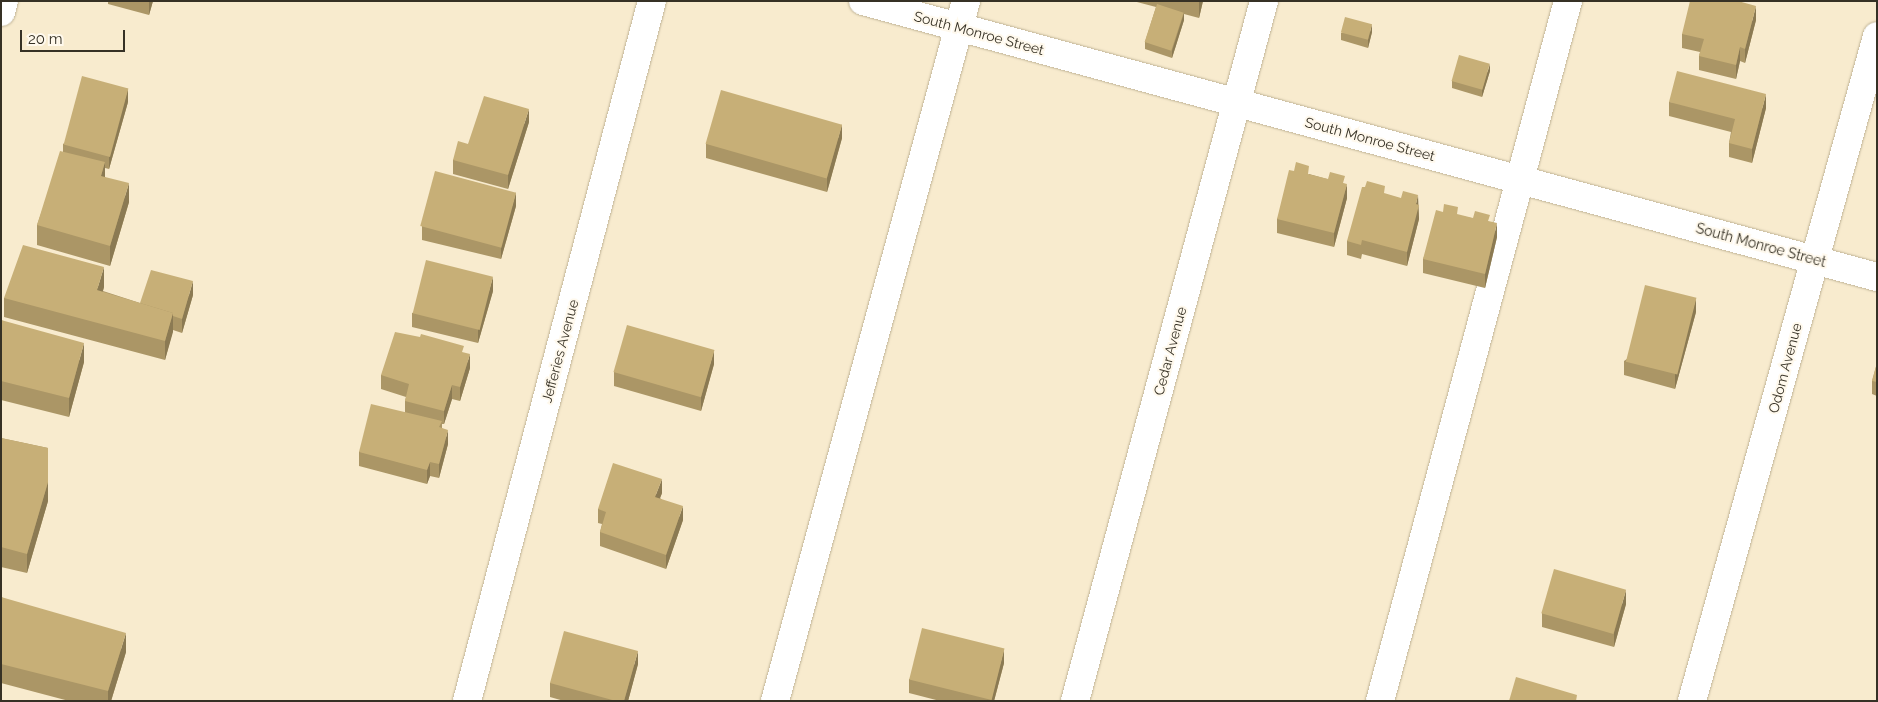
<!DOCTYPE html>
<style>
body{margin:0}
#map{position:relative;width:1878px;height:702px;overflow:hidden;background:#f8ebce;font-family:Raleway,sans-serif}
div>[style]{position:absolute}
.roads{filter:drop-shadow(0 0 1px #bfb396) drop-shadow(0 0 1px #bfb396)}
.minor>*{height:28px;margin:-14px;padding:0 14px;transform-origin:14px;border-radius:14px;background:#fff}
.wall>*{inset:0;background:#ab9666}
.shaded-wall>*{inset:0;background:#8b7a53}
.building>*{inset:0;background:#c7af77;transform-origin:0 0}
span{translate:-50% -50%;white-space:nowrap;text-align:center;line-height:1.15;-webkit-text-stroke:4px #fff9ed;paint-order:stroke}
.street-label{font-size:14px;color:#363125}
.frame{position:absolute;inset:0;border:2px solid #363125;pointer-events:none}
.scale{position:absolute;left:20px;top:30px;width:105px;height:22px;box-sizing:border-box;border:2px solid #363125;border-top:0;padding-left:6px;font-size:15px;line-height:18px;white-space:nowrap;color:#363125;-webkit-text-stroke:4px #fff9ed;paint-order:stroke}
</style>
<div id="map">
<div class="roads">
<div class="minor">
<i style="left:863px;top:1px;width:1051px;rotate:15.23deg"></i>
<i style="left:1px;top:12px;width:11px;rotate:-75deg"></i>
<i style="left:467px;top:701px;width:724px;rotate:-75.2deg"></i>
<i style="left:775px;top:701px;width:726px;rotate:-74.74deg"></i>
<i style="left:1075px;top:701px;width:725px;rotate:-74.89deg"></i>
<i style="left:1380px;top:701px;width:725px;rotate:-74.97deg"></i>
<i style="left:1692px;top:701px;width:690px;rotate:-74.45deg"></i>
</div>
</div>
<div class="wall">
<i style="clip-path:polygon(108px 1px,153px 1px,149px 15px,108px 4px)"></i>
<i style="clip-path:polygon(1133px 1px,1203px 1px,1199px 18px,1184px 14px,1184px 20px,1172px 58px,1145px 49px,1145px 42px,1156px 7px)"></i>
<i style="clip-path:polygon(1756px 20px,1745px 63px,1740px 61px,1736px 79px,1699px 70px,1699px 56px,1700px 52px,1682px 48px,1682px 34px)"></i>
<i style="clip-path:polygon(1372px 32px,1368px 48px,1341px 40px,1341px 33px)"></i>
<i style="clip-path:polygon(1490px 71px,1482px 97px,1452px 88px,1452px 81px)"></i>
<i style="clip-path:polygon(128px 102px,109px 169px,105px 168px,105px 177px,129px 202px,110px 266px,37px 245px,37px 225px,63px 152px,63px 144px)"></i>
<i style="clip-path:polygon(1669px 102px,1766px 108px,1752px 163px,1729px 157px,1729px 143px,1731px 132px,1669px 116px)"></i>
<i style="clip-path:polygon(529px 122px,508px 189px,453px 174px,453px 160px,468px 144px)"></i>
<i style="clip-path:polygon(842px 138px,827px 192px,706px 158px,706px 144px)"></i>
<i style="clip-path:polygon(1309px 174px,1345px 184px,1347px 198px,1334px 247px,1277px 233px,1277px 219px)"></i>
<i style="clip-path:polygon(1385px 194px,1418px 204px,1419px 219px,1407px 266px,1362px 254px,1361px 259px,1347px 255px,1347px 241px)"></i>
<i style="clip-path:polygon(516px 206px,501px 259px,422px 240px,422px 226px)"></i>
<i style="clip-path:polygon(1443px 212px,1490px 222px,1497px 237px,1485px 288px,1423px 273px,1423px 259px)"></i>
<i style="clip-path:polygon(104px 287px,103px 291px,140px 303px,193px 295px,182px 333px,173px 330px,165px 360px,4px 317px,4px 298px)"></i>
<i style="clip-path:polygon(493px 291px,478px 343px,412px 327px,412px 313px)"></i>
<i style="clip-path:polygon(1696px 312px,1675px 389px,1624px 375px,1624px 361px)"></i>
<i style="clip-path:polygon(1px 320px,84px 362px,69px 417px,1px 400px)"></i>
<i style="clip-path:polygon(464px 353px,470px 368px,460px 401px,452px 399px,444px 424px,442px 424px,442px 428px,448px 444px,439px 478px,430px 476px,427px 484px,359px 466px,359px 452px,405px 412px,405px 401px,406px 397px,381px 389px,381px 375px)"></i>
<i style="clip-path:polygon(1877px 363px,1877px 396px,1872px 394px,1872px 381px)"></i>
<i style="clip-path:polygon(714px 364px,701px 411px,614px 386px,614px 372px)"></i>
<i style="clip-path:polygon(1px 438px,48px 448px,48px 501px,27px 573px,1px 567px)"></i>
<i style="clip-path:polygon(662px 493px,660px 498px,683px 520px,666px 569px,600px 546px,600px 532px,602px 524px,598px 523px,598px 509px)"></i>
<i style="clip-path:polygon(1px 597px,126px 652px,111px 701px,69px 701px,1px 683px)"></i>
<i style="clip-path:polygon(1626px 604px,1614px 647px,1542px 627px,1542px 613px)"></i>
<i style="clip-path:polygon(1004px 663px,994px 701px,940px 701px,909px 693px,909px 679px)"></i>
<i style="clip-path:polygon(638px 664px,628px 701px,564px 701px,550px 697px,550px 683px)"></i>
</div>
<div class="shaded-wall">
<i style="clip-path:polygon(149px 1px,153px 1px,149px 15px)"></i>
<i style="clip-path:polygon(1199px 1px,1203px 1px,1199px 18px)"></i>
<i style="clip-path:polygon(1756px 6px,1756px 20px,1745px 63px,1745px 49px)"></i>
<i style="clip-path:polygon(1184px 13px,1184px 20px,1172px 58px,1172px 51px)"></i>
<i style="clip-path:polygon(1372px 24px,1372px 32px,1368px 48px,1368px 40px)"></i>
<i style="clip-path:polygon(1740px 47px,1740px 61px,1736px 79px,1736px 65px)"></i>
<i style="clip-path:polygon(1490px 64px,1490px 71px,1482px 97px,1482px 90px)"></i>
<i style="clip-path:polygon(128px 88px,128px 102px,109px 169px,109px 155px)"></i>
<i style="clip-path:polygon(1766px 94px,1766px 108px,1752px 163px,1752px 149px)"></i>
<i style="clip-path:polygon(529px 109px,529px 122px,508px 189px,508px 175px)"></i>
<i style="clip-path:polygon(842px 124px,842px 138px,827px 192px,827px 178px)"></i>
<i style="clip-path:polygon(105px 162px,105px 181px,101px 176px)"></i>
<i style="clip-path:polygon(129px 183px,129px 202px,110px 266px,110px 246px)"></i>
<i style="clip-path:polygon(1347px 184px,1347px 198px,1334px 247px,1334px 233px)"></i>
<i style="clip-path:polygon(516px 192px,516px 206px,501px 259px,501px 245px)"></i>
<i style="clip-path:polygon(1418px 195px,1419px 219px,1407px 266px,1407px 252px,1416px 204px)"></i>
<i style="clip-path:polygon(1497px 223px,1497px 237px,1485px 288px,1485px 274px)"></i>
<i style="clip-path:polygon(104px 267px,104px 287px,97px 309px,97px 290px)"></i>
<i style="clip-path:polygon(493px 277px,493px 291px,478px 343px,478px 329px)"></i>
<i style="clip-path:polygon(193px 281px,193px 295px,182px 333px,182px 319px)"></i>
<i style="clip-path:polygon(1696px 298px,1696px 312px,1675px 389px,1675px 375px)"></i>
<i style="clip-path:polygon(173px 313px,173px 332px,165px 360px,165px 341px)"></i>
<i style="clip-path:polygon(84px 343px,84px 362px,69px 417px,69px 398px)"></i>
<i style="clip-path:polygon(714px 350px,714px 364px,701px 411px,701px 397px)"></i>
<i style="clip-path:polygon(470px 354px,470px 368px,460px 401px,460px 387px)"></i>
<i style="clip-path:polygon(452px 385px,452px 399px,444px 424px,444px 411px)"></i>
<i style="clip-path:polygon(448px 430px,448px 444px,439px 478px,439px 464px)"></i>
<i style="clip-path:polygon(430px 462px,430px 476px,427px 484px,427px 470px)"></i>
<i style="clip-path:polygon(662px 479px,662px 493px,655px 511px,655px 497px)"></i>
<i style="clip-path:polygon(48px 482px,48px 501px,27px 573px,27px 554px)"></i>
<i style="clip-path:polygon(683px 506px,683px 520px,666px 569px,666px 555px)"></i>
<i style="clip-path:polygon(1626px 590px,1626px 604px,1614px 647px,1614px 633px)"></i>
<i style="clip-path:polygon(126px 633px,126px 652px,111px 701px,108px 701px,108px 691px)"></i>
<i style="clip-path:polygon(1004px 649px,1004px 663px,994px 701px,991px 701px)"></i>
<i style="clip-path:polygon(638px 651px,638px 664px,628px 701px,624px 701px)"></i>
</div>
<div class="building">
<i style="clip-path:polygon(1690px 1px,1738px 1px,1756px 6px,1745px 49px,1740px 47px,1736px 65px,1699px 56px,1704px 39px,1682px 34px)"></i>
<i style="left:1157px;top:4px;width:28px;height:40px;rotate:18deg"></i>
<i style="left:1345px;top:17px;width:28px;height:16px;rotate:15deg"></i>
<i style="left:1459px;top:55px;width:32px;height:27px;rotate:16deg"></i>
<i style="clip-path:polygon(1677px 71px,1766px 94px,1752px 149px,1729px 143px,1735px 119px,1669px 102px)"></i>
<i style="left:82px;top:76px;width:48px;height:71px;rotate:15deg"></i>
<i style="left:721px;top:90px;width:126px;height:56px;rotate:16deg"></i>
<i style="clip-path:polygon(484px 96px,529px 109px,508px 175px,453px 160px,458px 141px,468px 144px)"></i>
<i style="clip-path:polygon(60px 151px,105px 162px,101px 176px,129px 183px,110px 246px,37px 225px)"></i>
<i style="clip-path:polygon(1296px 162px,1309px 166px,1308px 174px,1328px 179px,1330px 172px,1345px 176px,1343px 183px,1347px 184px,1334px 233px,1277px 219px,1289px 170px,1294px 171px)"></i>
<i style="left:435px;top:171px;width:84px;height:57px;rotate:15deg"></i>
<i style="clip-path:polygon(1367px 181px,1385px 186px,1384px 193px,1401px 198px,1403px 191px,1418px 195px,1416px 204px,1419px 205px,1407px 252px,1362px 240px,1361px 245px,1347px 241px,1362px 187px,1365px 187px)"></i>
<i style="clip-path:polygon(1444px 204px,1458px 207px,1457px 214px,1473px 218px,1475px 211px,1490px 215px,1488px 221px,1497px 223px,1485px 274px,1423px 259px,1436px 210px,1443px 212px)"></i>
<i style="clip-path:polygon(23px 245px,104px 267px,97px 290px,173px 313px,165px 341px,4px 298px)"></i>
<i style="left:426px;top:260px;width:69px;height:55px;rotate:14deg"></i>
<i style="clip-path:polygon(151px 270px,193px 281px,182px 319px,173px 316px,173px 313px,140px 303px)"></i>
<i style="left:1645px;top:285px;width:53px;height:79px;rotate:14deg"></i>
<i style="clip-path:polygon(1px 320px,84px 343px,69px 398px,1px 381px)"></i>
<i style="left:627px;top:325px;width:91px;height:49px;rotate:16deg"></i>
<i style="clip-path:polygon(395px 332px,420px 337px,421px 334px,464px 346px,462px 352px,470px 354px,460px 387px,452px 385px,444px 411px,405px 401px,409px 384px,381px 375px)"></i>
<i style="clip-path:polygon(1877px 363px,1877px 382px,1872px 381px)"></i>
<i style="clip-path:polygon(371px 404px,442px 421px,439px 427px,448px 430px,439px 464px,430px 462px,427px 470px,359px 452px)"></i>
<i style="clip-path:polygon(1px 438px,48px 448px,48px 482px,27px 554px,1px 547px)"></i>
<i style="clip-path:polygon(613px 463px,662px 479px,655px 497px,683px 506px,666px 555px,600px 532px,606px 512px,598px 509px)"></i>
<i style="left:1554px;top:569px;width:75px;height:46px;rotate:16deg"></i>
<i style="clip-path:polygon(1px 597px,126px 633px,108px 691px,1px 664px)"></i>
<i style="left:922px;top:628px;width:85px;height:53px;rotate:14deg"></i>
<i style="clip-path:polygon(564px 631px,638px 651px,624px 701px,616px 701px,550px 683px)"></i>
<i style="clip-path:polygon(1516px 677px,1577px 695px,1576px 701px,1509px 701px)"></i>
</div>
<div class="street-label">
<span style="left:979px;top:33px;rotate:15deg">South Monroe Street</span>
<span style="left:1370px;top:139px;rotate:15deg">South Monroe Street</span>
<span style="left:1761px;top:245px;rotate:15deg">South Monroe Street</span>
<span style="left:560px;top:351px;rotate:-75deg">Jefferies Avenue</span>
<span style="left:1170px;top:351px;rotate:-75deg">Cedar Avenue</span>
<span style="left:1785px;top:368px;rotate:-75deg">Odom Avenue</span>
</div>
<div class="frame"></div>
<div class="scale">20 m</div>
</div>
